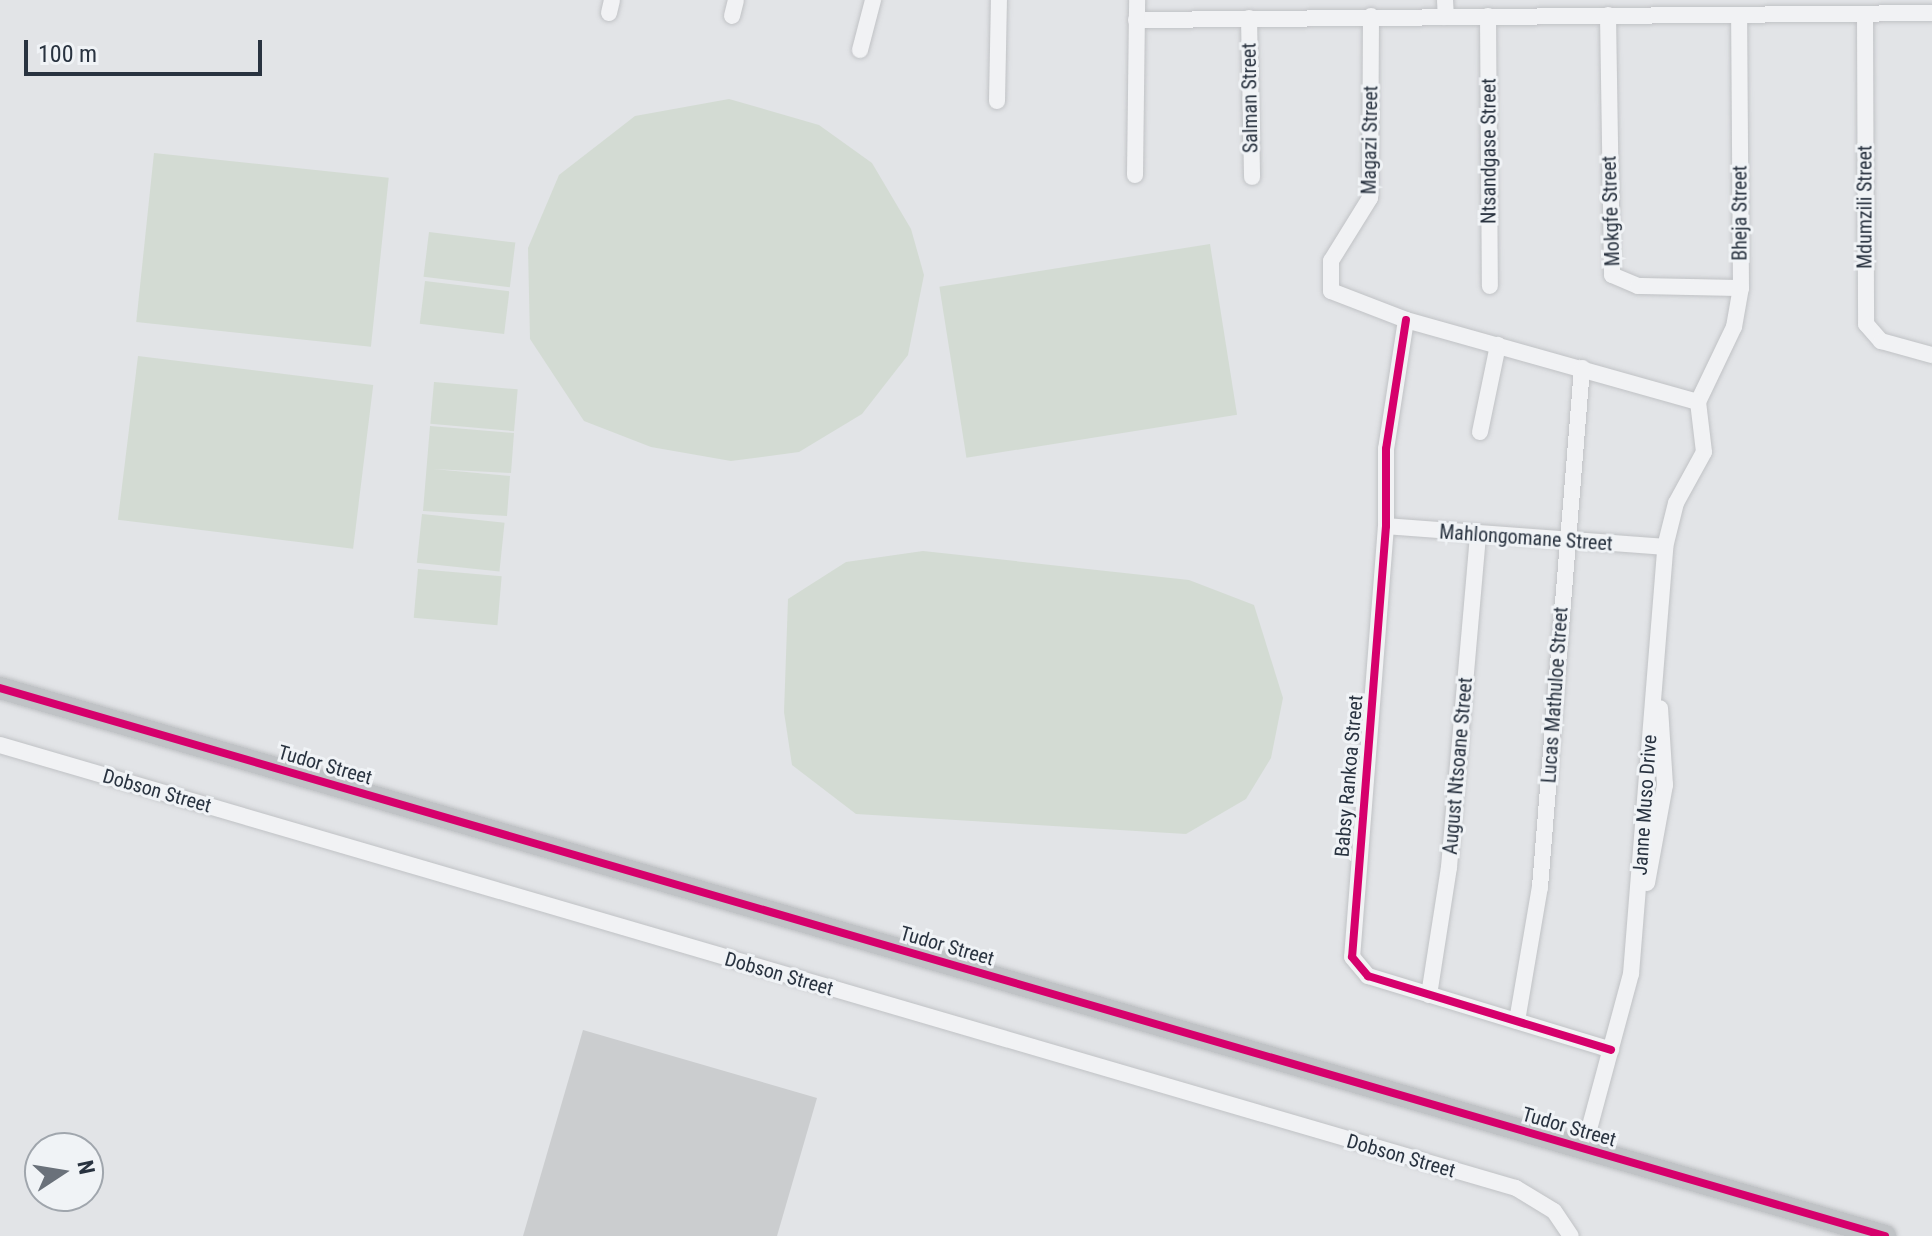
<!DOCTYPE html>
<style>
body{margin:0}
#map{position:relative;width:1932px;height:1236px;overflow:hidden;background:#e2e4e7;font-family:"Roboto Condensed",sans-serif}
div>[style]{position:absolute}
.green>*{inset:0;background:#d3dbd3;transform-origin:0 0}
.building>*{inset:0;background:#cbcdcf}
.roads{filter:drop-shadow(0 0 2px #c0c2c5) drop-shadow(0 0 2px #c0c2c5)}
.street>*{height:16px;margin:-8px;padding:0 8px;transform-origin:8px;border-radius:8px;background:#f1f2f4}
.secondary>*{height:22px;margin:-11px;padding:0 11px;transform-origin:11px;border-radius:11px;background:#c0c3c6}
.cycleway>*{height:8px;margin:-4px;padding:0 4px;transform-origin:4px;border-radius:4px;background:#d6006c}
span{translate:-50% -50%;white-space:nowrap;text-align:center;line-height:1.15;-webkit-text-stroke:6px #f0f3f6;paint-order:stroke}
.street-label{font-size:20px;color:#293340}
.north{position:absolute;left:24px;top:1132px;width:80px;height:80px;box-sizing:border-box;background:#f0f3f6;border:2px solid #a0a6ad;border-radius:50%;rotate:78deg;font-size:22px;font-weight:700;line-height:32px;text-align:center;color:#293340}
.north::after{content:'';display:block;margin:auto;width:28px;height:36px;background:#6a717a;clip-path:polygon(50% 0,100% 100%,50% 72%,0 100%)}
.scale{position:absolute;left:24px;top:40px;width:238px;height:36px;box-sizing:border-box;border:4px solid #293340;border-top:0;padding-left:10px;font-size:24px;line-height:28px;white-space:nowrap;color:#293340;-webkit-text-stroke:6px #f0f3f6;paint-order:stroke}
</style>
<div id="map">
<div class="green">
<i style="clip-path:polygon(729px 99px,819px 125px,872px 163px,911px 229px,924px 275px,908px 355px,862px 414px,799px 452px,731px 461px,651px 447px,584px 421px,530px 339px,528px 248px,559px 175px,635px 116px)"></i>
<i style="left:154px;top:153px;width:236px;height:170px;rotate:6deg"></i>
<i style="left:429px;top:232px;width:87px;height:45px;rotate:7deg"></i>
<i style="left:1210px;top:244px;width:173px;height:274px;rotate:81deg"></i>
<i style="left:425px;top:281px;width:85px;height:43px;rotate:7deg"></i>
<i style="left:138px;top:356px;width:237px;height:165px;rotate:7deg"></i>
<i style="left:434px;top:382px;width:84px;height:42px;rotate:5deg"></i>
<i style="clip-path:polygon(430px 426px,514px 433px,511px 473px,433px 469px,510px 476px,507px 516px,423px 511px)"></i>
<i style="left:422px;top:514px;width:83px;height:49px;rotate:6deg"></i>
<i style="clip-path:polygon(923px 551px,1189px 580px,1254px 605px,1283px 698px,1271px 758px,1246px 799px,1186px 834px,856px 814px,792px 765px,784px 712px,788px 599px,846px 562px)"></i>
<i style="left:418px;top:569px;width:84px;height:49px;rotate:5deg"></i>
</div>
<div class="building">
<i style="clip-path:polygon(583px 1030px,817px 1098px,777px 1236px,523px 1236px)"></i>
</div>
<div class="roads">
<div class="street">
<i style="left:1445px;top:0;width:17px;rotate:87deg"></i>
<i style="left:609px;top:13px;width:13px;rotate:-77deg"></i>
<i style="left:1865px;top:14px;width:310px;rotate:89.8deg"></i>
<i style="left:1866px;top:324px;width:23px;rotate:49deg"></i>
<i style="left:1881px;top:341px;width:53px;rotate:15.4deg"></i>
<i style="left:1608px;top:15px;width:260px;rotate:89.1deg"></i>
<i style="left:1612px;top:275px;width:28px;rotate:23deg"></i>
<i style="left:1638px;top:286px;width:103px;rotate:1.1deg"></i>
<i style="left:732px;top:16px;width:16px;rotate:-76deg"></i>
<i style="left:1371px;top:16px;width:182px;rotate:90.3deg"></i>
<i style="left:1370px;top:198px;width:74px;rotate:121.8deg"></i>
<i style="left:1331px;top:261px;width:30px;rotate:90deg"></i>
<i style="left:1331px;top:291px;width:80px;rotate:21.1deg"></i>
<i style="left:1406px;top:320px;width:303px;rotate:15.7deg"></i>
<i style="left:1488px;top:16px;width:270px;rotate:89.6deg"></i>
<i style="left:1249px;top:18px;width:159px;rotate:88.9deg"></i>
<i style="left:1136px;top:20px;width:796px;rotate:-0.5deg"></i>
<i style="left:860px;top:50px;width:52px;rotate:-75.4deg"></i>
<i style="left:997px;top:101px;width:101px;rotate:-88.9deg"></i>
<i style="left:1135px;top:175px;width:175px;rotate:-89.3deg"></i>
<i style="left:1406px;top:320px;width:131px;rotate:98.8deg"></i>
<i style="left:1386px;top:449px;width:77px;rotate:90deg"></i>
<i style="left:1386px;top:526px;width:432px;rotate:94.5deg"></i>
<i style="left:1352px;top:957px;width:25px;rotate:50deg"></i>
<i style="left:1368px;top:976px;width:254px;rotate:16.9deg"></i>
<i style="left:1698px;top:402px;width:83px;rotate:-64.4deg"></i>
<i style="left:1734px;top:327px;width:40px;rotate:-80deg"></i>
<i style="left:1741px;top:288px;width:273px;rotate:-90.4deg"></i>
<i style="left:1480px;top:432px;width:89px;rotate:-78.3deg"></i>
<i style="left:1386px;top:526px;width:280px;rotate:4.3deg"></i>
<i style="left:0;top:745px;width:1579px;rotate:16.29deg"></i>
<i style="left:1516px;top:1188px;width:44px;rotate:31.2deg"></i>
<i style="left:1554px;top:1211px;width:30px;rotate:56deg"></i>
<i style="left:1647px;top:883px;width:100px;rotate:-79.6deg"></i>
<i style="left:1665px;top:785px;width:77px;rotate:-93.7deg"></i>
<i style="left:1429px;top:995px;width:130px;rotate:-81.1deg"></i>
<i style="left:1449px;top:867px;width:331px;rotate:-85deg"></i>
<i style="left:1517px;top:1021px;width:136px;rotate:-80.3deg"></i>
<i style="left:1540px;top:887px;width:521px;rotate:-85.37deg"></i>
<i style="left:1584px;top:1148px;width:180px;rotate:-74.9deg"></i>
<i style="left:1631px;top:974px;width:428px;rotate:-85.4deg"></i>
<i style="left:1665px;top:547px;width:45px;rotate:-76deg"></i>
<i style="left:1676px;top:503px;width:58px;rotate:-61.2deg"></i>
<i style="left:1704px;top:452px;width:50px;rotate:-96.8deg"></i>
</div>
<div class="secondary">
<i style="left:0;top:688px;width:1963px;rotate:16.21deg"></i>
</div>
</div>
<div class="cycleway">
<i style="left:1406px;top:320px;width:131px;rotate:98.8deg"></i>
<i style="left:1386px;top:449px;width:77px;rotate:90deg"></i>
<i style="left:1386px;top:526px;width:432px;rotate:94.5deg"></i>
<i style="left:1352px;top:957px;width:25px;rotate:50deg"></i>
<i style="left:1368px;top:976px;width:254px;rotate:16.9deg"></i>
<i style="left:0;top:688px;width:1963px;rotate:16.21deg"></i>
</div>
<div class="street-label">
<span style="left:1250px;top:98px;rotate:-91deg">Salman Street</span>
<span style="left:1370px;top:140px;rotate:-89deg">Magazi Street</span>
<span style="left:1489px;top:151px;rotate:-90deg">Ntsandgase Street</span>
<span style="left:1865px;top:207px;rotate:-90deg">Mdumzili Street</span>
<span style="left:1611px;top:211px;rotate:-92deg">Mokgfe Street</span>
<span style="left:1740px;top:213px;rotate:-90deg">Bheja Street</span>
<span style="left:1526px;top:538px;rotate:4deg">Mahlongomane Street</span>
<span style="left:1555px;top:695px;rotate:-86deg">Lucas Mathuloe Street</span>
<span style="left:325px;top:765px;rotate:16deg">Tudor Street</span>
<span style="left:1458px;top:766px;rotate:-85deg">August Ntsoane Street</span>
<span style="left:1349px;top:776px;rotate:-85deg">Babsy Rankoa Street</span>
<span style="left:157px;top:791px;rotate:16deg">Dobson Street</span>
<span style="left:1645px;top:805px;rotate:-86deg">Janne Muso Drive</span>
<span style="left:947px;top:946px;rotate:16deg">Tudor Street</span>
<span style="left:779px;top:974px;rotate:16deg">Dobson Street</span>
<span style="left:1569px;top:1127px;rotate:16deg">Tudor Street</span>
<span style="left:1401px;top:1156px;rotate:16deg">Dobson Street</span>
</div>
<div class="north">N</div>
<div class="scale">100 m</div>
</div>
